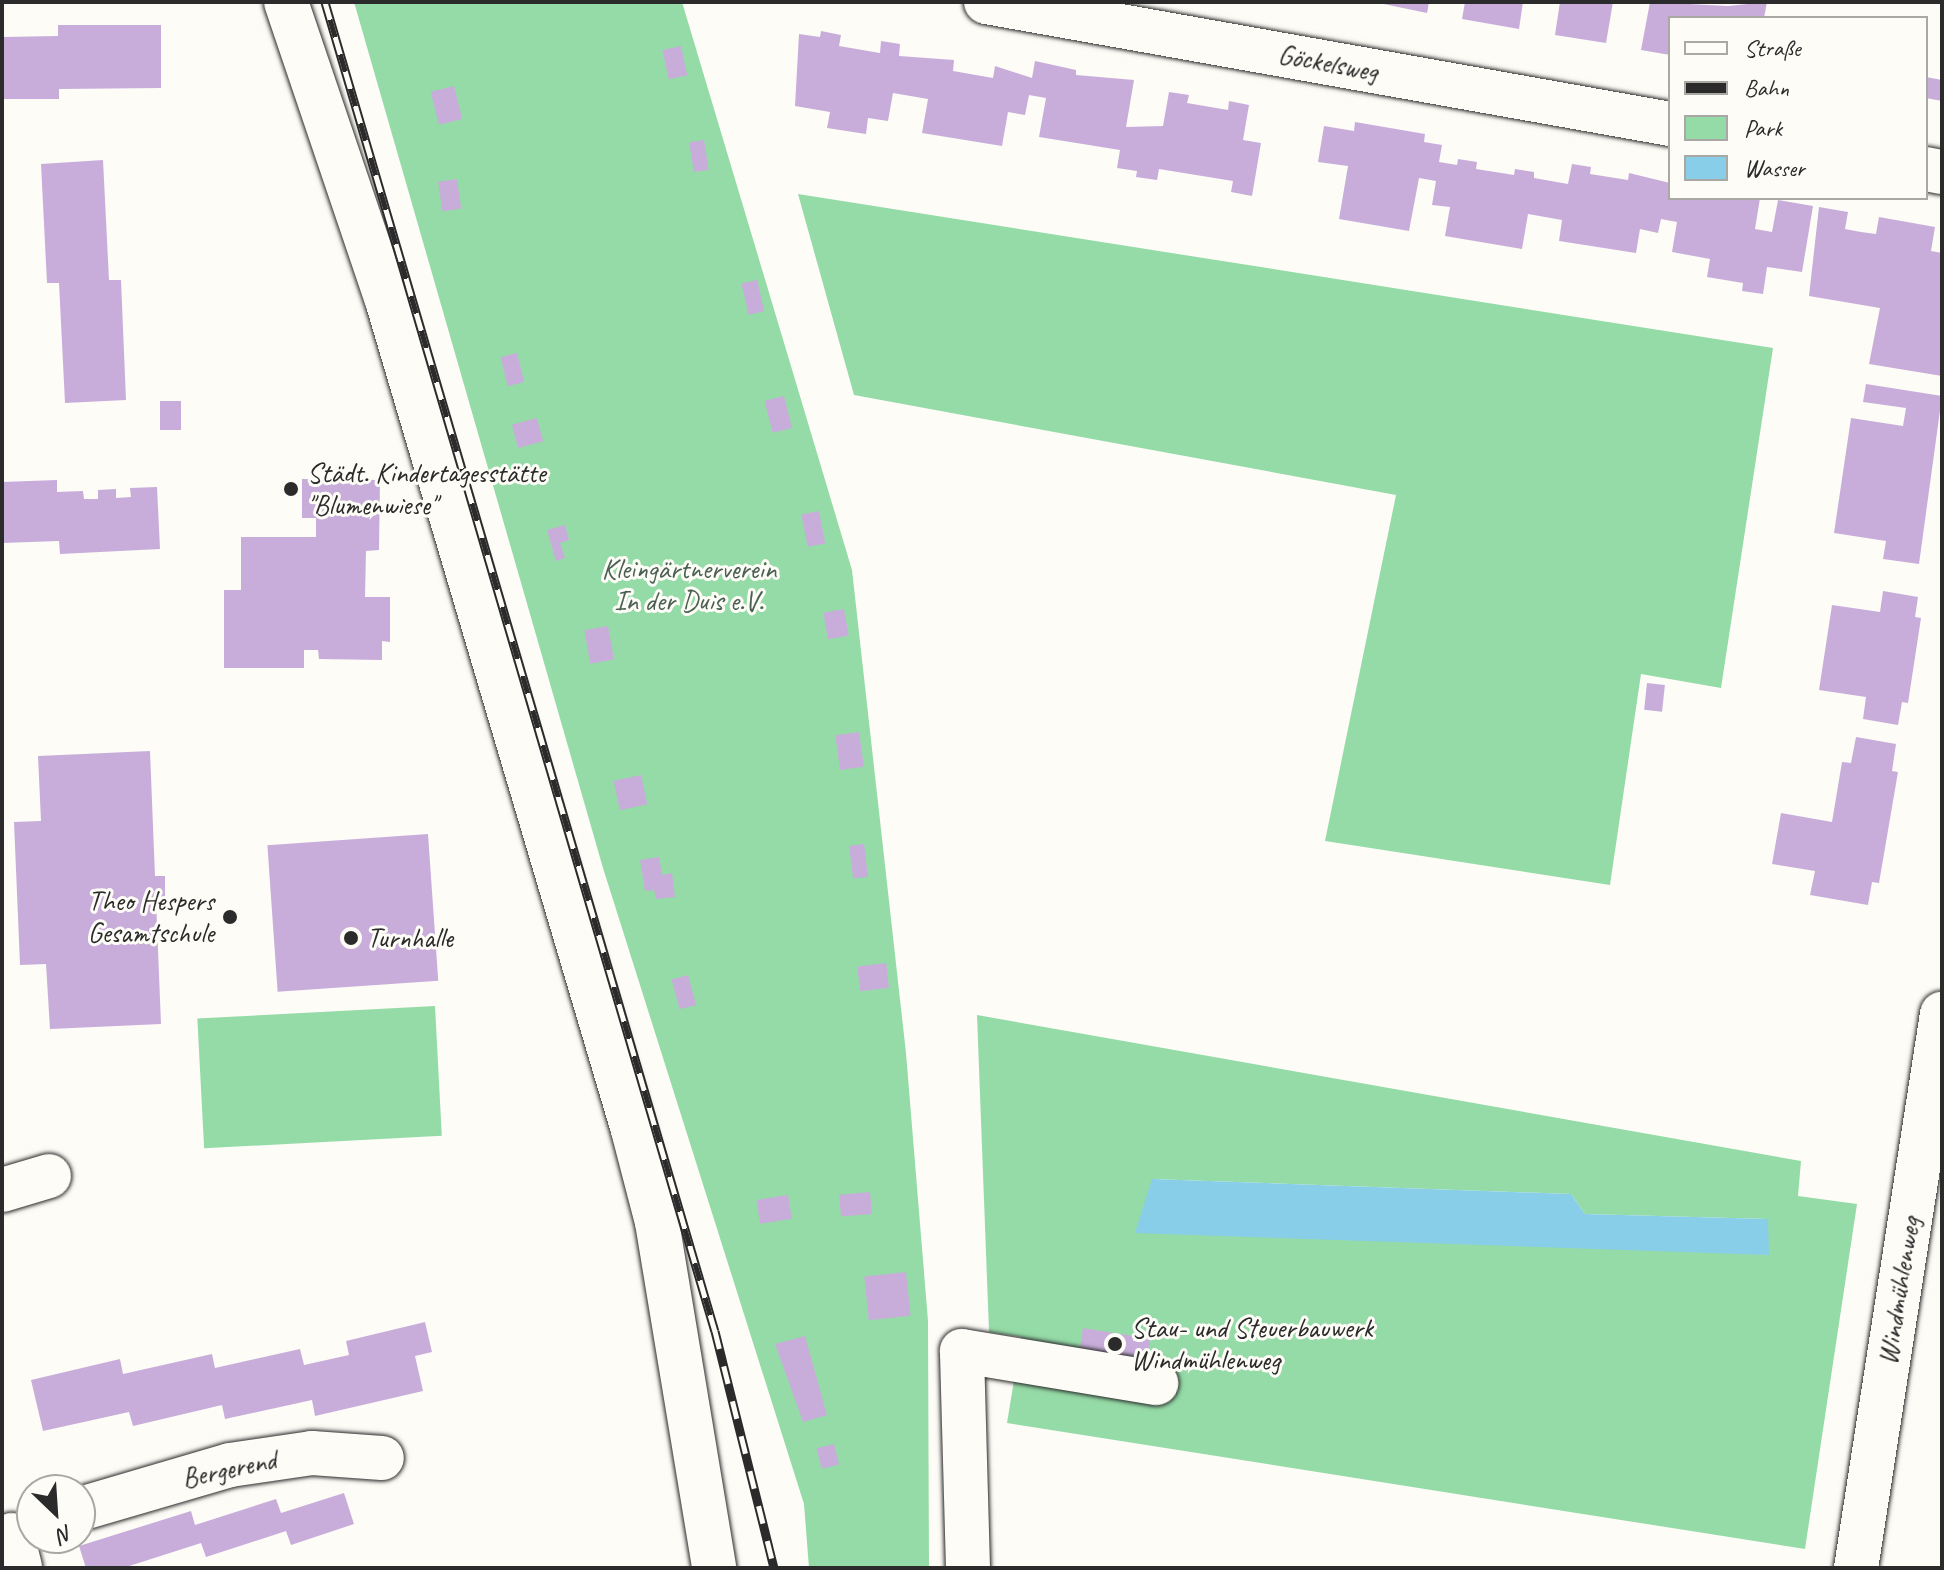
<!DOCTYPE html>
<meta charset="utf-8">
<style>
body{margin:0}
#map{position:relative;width:1944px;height:1570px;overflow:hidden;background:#fdfcf7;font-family:Caveat,sans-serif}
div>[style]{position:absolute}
.green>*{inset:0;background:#95dba7;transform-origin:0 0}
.water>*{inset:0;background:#88cee9}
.building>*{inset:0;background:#c8adda;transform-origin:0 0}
.roads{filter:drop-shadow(0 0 2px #2b2b2b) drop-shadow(0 0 2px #2b2b2b)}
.minor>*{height:44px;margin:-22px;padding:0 22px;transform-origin:22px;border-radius:22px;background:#fdfcf7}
.rail>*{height:9px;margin-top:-4.5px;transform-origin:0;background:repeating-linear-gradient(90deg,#fdfcf7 0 18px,#2b2b2b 0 36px);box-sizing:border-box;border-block:2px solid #2b2b2b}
.dots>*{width:22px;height:22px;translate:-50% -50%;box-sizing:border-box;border:4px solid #fdfcf7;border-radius:50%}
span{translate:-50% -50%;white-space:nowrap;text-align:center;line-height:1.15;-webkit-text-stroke:6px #fdfcf7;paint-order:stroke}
.street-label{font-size:28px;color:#2b2b2b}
.poi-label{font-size:28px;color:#2b2b2b}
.left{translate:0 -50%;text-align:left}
.right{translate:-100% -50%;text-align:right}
.park-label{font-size:28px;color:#4b6050}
.frame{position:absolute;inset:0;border:4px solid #2b2b2b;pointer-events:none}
.legend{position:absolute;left:1668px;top:16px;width:260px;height:184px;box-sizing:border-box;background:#fdfcf7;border:2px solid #a9a8a5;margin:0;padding:10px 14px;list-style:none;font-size:24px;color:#2b2b2b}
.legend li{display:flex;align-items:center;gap:16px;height:40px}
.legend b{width:40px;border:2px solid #a9a8a5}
.north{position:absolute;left:16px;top:1474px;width:80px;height:80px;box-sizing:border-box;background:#fdfcf7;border:2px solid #a9a8a5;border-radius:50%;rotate:155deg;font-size:22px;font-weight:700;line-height:32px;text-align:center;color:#2b2b2b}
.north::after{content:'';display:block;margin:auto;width:28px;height:36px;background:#2b2b2b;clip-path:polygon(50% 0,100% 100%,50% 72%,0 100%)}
</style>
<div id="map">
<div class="green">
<i style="clip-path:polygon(354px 2px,682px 2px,852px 570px,906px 1053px,928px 1321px,929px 1568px,809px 1568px,804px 1504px,603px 868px)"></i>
<i style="clip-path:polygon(798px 194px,1773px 348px,1721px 688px,1641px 674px,1610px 885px,1325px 841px,1396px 495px,854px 395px)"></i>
<i style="left:435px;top:1006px;width:130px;height:238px;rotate:87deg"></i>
<i style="clip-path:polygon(evenodd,977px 1015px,1801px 1161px,1798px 1196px,1857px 1204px,1805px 1549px,1007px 1423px,1021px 1337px,989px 1332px,977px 1015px,1152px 1179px,1571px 1194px,1585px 1214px,1767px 1219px,1768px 1255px,1152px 1179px)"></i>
</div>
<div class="water">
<i style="clip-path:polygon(1152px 1179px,1571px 1194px,1585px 1214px,1768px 1219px,1769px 1255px,1135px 1233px)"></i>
</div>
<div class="building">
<i style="clip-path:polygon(1374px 2px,1429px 2px,1427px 13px)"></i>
<i style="clip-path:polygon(1465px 2px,1523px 2px,1519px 29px,1462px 19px)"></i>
<i style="clip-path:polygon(1560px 2px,1613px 2px,1606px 43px,1555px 35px)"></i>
<i style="clip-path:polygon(1650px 2px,1728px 6px,1767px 2px,1764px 18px,1670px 18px,1670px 55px,1641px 50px)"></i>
<i style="clip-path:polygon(58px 25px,161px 25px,161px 88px,59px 89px,59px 99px,2px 99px,2px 37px,58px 36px)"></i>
<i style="clip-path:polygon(821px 31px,841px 35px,839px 46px,880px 53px,881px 41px,900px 44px,899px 56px,954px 60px,953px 71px,993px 78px,995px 66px,1032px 78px,1035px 61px,1076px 70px,1076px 75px,1134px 80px,1126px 127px,1163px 126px,1169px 92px,1189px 95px,1187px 103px,1228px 110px,1229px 101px,1249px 105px,1243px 140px,1261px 143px,1252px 196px,1231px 192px,1233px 181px,1159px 169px,1157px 180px,1136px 177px,1137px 171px,1117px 168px,1120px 150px,1039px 137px,1046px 98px,1029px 95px,1025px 115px,1008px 112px,1002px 146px,922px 133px,928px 99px,893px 93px,888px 121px,868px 118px,866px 134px,827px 128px,830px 112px,795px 106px,799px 34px,820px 37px)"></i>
<i style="left:681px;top:46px;width:30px;height:19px;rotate:78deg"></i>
<i style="clip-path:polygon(1926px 77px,1942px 80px,1942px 101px,1926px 98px)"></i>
<i style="left:454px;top:86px;width:34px;height:24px;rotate:76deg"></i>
<i style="clip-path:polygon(1355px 122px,1425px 134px,1424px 142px,1442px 145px,1439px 162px,1457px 165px,1458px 159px,1477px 162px,1476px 169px,1514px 175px,1515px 169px,1534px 172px,1534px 178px,1568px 184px,1572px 164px,1591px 167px,1590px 174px,1628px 180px,1629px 173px,1670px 183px,1670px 198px,1760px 198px,1755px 229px,1772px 232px,1778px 200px,1813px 206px,1802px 272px,1767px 267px,1763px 294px,1742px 291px,1743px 283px,1707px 277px,1710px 259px,1672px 252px,1677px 222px,1661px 219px,1658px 233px,1640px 229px,1636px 253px,1559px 241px,1562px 220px,1528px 214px,1522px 249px,1445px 236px,1450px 207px,1432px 205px,1436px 181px,1419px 178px,1409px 231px,1339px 219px,1348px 166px,1318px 162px,1324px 126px,1354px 131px)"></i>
<i style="left:704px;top:140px;width:30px;height:15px;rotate:81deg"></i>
<i style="clip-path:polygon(103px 160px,109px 280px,121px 280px,126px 400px,65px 403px,59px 283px,47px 283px,41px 164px)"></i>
<i style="left:457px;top:179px;width:30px;height:19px;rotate:82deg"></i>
<i style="clip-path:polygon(1819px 207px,1848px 212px,1845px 229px,1861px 232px,1876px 234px,1879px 217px,1935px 227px,1931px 251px,1942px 253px,1942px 376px,1869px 364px,1880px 308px,1809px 296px)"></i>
<i style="left:757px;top:280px;width:32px;height:16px;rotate:77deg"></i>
<i style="left:517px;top:353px;width:30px;height:17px;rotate:76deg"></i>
<i style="clip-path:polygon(1866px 384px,1942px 396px,1919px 564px,1883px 559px,1886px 541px,1834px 533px,1851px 418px,1903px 426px,1906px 408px,1863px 402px)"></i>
<i style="left:784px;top:396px;width:33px;height:20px;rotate:76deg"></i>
<i style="left:160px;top:401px;width:21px;height:29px"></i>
<i style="left:537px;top:418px;width:24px;height:26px;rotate:75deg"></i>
<i style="clip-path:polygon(302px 479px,380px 480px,379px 550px,366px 551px,365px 597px,390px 597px,390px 642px,382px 641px,382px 660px,319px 659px,318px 650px,304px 650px,304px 668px,224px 668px,224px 590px,241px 590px,241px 537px,316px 537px,316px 518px,302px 518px)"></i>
<i style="clip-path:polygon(57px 480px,57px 492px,83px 491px,84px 499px,98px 499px,98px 490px,116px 489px,116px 498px,131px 497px,130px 488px,157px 487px,160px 549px,60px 554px,59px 541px,2px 543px,2px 482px)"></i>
<i style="left:819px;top:511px;width:33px;height:18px;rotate:79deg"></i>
<i style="clip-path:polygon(565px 525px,569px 540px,560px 543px,565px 558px,556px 561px,547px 530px)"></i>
<i style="clip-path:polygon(1883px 591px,1918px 597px,1915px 617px,1921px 618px,1908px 703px,1902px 702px,1898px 725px,1863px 719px,1866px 697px,1819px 690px,1832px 605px,1880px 612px)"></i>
<i style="left:844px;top:609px;width:27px;height:21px;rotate:80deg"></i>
<i style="left:608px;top:626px;width:34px;height:24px;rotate:80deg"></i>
<i style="left:1647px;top:683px;width:18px;height:27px;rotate:6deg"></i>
<i style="left:859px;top:732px;width:35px;height:24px;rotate:82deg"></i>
<i style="clip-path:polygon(1856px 737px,1896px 744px,1892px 771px,1898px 772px,1879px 883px,1872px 882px,1868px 905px,1810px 895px,1815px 871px,1772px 864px,1781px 813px,1832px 822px,1842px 762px,1851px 763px)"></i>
<i style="clip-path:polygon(150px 751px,155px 876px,165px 876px,165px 899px,156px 900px,161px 1024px,50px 1029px,46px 964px,20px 965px,14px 822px,41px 821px,38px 756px)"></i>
<i style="left:641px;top:775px;width:30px;height:28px;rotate:78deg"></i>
<i style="left:428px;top:834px;width:147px;height:161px;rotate:86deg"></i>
<i style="left:864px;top:844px;width:33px;height:15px;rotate:83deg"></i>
<i style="clip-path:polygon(659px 857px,662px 875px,672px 873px,675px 897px,656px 899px,654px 890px,645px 891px,640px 860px)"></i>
<i style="left:886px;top:963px;width:25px;height:29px;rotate:83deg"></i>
<i style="left:688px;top:975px;width:31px;height:17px;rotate:75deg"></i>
<i style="left:870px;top:1192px;width:22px;height:31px;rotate:85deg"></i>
<i style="left:788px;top:1195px;width:24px;height:32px;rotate:81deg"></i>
<i style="left:906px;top:1272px;width:44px;height:42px;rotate:84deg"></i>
<i style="clip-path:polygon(425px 1322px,432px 1352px,415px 1356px,423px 1391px,315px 1416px,312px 1400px,225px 1419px,222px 1405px,133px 1426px,129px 1412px,43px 1431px,31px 1380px,120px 1359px,123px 1374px,212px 1354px,215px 1368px,300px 1349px,304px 1365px,349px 1355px,346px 1341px)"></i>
<i style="left:1083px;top:1328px;width:68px;height:21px;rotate:9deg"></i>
<i style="clip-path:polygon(805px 1336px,827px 1415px,803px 1422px,775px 1344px)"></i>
<i style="left:834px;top:1444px;width:21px;height:18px;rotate:76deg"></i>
<i style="clip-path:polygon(344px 1493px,354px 1524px,291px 1545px,286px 1531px,206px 1557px,201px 1543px,123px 1568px,86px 1568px,79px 1546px,191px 1511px,195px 1525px,276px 1499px,281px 1513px)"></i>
</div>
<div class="roads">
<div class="minor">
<i style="left:286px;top:2px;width:315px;rotate:71.3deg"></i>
<i style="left:387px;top:300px;width:866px;rotate:73.49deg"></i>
<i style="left:633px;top:1130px;width:95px;rotate:75.4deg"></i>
<i style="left:657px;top:1222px;width:351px;rotate:80.6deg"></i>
<i style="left:986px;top:2px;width:695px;rotate:10.11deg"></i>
<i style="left:1926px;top:169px;width:16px;rotate:11deg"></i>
<i style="left:2px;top:1190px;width:49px;rotate:-16.6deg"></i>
<i style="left:80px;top:1509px;width:156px;rotate:-16.3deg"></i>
<i style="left:230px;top:1465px;width:83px;rotate:-8.3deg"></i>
<i style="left:312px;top:1453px;width:70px;rotate:4.1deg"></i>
<i style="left:12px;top:1535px;width:34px;rotate:76deg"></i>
<i style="left:968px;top:1568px;width:217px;rotate:-91.6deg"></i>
<i style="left:962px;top:1351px;width:197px;rotate:9.4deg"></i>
<i style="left:1856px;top:1568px;width:561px;rotate:-81.18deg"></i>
</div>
</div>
<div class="rail">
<i style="left:325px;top:2px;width:1385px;rotate:73.65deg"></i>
<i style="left:715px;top:1331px;width:244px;rotate:76deg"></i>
</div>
<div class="dots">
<i style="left:291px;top:489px;background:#2b2b2b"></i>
<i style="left:230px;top:917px;background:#2b2b2b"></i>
<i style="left:351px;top:938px;background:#2b2b2b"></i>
<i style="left:1115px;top:1344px;background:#2b2b2b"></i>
</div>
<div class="street-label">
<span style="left:1328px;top:63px;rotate:10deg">Göckelsweg</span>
<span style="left:1899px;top:1291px;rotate:-81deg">Windmühlenweg</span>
<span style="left:229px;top:1469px;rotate:-12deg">Bergerend</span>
</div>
<div class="poi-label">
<span class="left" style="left:307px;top:489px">Städt. Kindertagesstätte<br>"Blumenwiese"</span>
<span class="right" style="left:214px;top:917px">Theo Hespers<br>Gesamtschule</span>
<span class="left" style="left:367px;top:938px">Turnhalle</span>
<span class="left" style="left:1131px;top:1344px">Stau- und Steuerbauwerk<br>Windmühlenweg</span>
</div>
<div class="park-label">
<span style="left:689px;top:585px">Kleingärtnerverein<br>In der Duis e.V.</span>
</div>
<div class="frame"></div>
<ul class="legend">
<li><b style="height:10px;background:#fdfcf7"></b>Straße</li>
<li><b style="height:10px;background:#2b2b2b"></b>Bahn</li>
<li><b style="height:22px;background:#95dba7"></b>Park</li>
<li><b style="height:22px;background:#88cee9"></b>Wasser</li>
</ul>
<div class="north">N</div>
</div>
